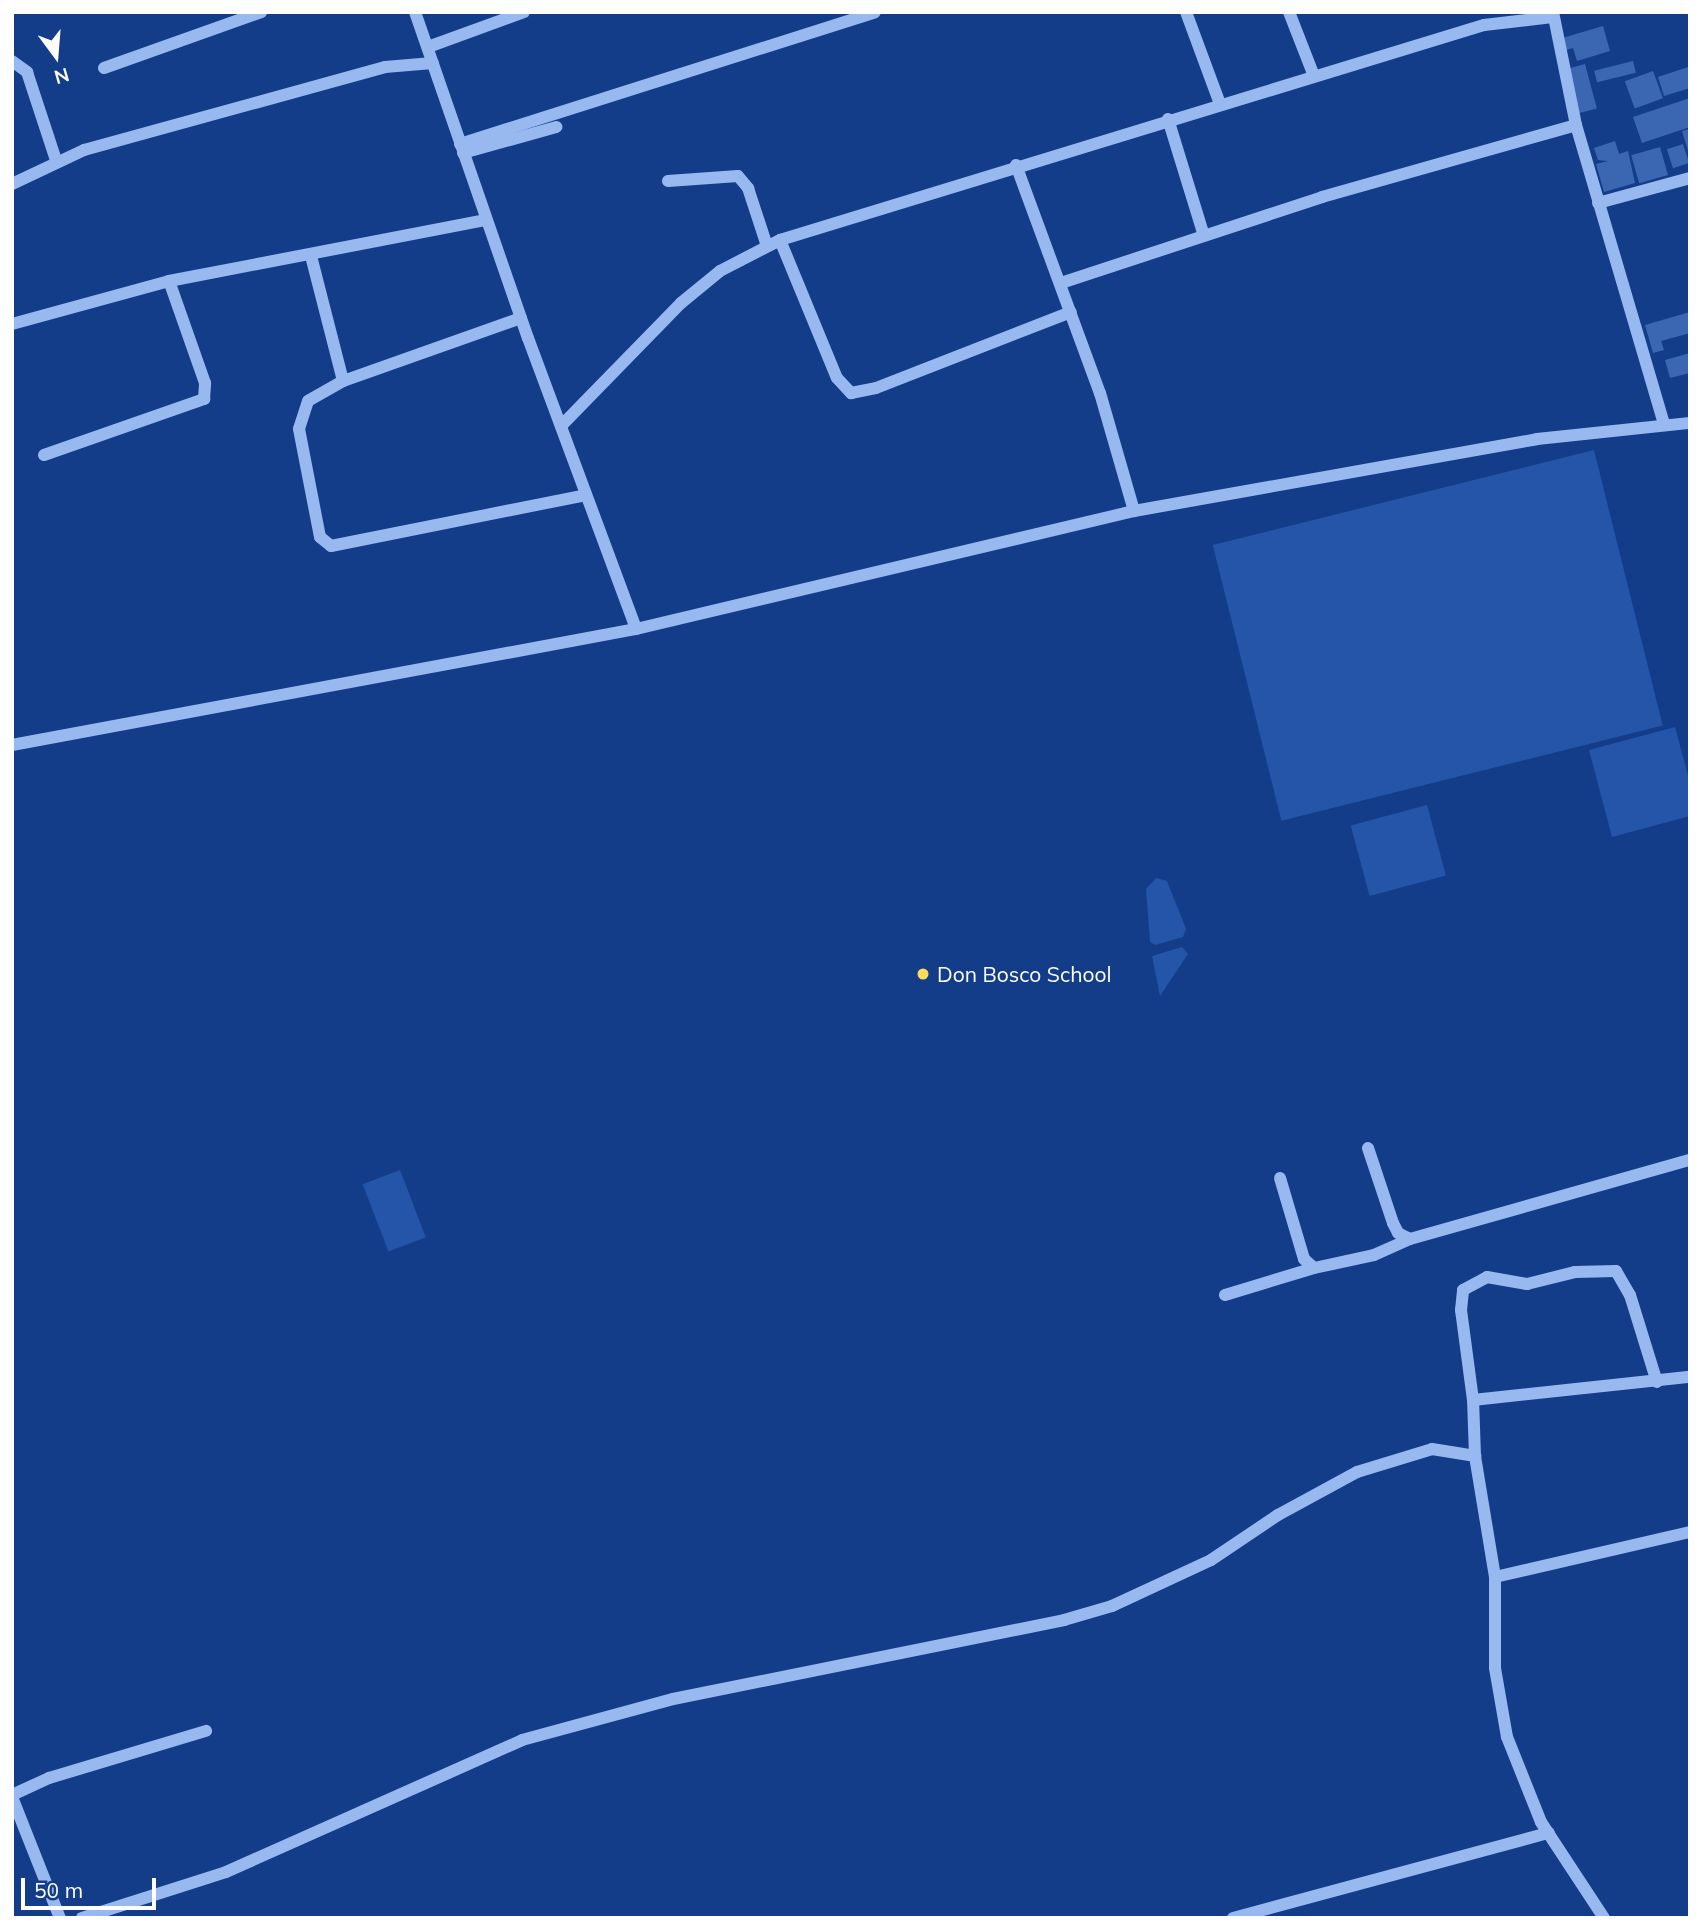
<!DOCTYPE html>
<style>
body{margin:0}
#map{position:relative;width:1702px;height:1930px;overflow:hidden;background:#133d89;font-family:Mulish,sans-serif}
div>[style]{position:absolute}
.green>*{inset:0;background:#2555a8;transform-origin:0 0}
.building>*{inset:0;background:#3b67b2;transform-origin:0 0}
.minor>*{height:12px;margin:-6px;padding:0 6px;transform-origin:6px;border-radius:6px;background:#98b9f0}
.dots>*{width:19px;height:19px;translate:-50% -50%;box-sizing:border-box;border:4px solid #133d89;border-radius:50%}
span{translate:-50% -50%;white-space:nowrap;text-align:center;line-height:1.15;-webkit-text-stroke:5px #133d89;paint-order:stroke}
.poi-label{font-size:21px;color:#fff}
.left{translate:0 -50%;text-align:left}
.frame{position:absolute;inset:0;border:14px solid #fff;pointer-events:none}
.north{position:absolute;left:21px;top:21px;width:70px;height:70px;-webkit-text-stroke:5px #133d89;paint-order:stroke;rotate:164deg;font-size:19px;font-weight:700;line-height:28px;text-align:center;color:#fff}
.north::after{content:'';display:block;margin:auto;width:24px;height:32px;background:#fff;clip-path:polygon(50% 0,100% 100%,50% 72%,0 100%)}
.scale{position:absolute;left:21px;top:1878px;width:135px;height:32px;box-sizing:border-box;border:4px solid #fff;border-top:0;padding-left:9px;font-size:21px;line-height:24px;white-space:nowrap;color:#fff;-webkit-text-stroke:5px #133d89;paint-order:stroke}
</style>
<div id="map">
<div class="green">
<i style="left:1594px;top:450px;width:284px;height:393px;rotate:76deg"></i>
<i style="clip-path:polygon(1675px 727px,1690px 783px,1690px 816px,1612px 837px,1589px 750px)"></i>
<i style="left:1427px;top:805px;width:73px;height:79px;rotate:75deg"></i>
<i style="clip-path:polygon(1156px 878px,1167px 881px,1186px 929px,1183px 937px,1155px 945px,1150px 942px,1146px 889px)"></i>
<i style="clip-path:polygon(1182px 947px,1188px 954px,1160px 996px,1152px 956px)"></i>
<i style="left:400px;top:1170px;width:72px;height:40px;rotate:69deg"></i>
</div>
<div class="building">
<i style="clip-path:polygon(1603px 26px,1610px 51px,1577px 61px,1573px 48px,1563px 51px,1559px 39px)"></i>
<i style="left:1633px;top:61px;width:12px;height:40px;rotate:76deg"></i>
<i style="left:1585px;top:64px;width:46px;height:20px;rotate:75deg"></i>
<i style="clip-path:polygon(1688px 67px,1690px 88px,1664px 96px,1658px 77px)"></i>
<i style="left:1653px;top:71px;width:29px;height:30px;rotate:70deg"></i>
<i style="clip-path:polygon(1690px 98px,1690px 127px,1642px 143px,1633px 117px)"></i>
<i style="clip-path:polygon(1690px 129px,1690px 154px,1689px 154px,1682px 131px)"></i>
<i style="clip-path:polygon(1615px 141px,1619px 154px,1628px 151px,1635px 183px,1604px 192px,1596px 164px,1608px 161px,1598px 160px,1594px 148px)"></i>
<i style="left:1683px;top:144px;width:20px;height:17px;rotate:72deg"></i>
<i style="left:1660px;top:147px;width:29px;height:30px;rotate:74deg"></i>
<i style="clip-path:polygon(1690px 312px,1690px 333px,1661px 341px,1664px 350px,1653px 353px,1645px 325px)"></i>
<i style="clip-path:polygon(1690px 353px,1690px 373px,1670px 378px,1665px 360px)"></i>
</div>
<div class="minor">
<i style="left:415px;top:12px;width:345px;rotate:70.9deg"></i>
<i style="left:528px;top:338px;width:310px;rotate:69.6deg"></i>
<i style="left:1186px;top:12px;width:98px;rotate:69.7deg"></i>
<i style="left:1289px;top:12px;width:69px;rotate:68.7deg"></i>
<i style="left:1553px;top:12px;width:115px;rotate:78.5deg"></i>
<i style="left:1576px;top:125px;width:312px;rotate:73.6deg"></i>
<i style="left:428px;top:47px;width:102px;rotate:-20deg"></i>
<i style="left:12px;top:61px;width:19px;rotate:36deg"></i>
<i style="left:27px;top:72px;width:93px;rotate:71.8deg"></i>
<i style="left:104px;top:68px;width:167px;rotate:-19.6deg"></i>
<i style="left:1168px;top:119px;width:122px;rotate:72.9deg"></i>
<i style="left:460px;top:144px;width:435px;rotate:-17.6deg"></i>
<i style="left:463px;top:153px;width:97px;rotate:-15.6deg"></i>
<i style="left:1016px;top:165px;width:243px;rotate:69.8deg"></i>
<i style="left:1100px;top:393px;width:123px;rotate:73.9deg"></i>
<i style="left:668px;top:181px;width:70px;rotate:-4.1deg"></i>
<i style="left:738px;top:176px;width:16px;rotate:50deg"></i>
<i style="left:748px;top:188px;width:61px;rotate:71.9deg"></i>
<i style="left:12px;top:184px;width:80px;rotate:-25.3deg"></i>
<i style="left:84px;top:150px;width:312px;rotate:-15.4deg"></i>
<i style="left:385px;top:67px;width:48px;rotate:-4.8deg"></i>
<i style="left:1598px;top:203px;width:95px;rotate:-15.2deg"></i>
<i style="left:780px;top:240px;width:149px;rotate:67.6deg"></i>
<i style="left:837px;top:378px;width:21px;rotate:47deg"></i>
<i style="left:851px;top:393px;width:25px;rotate:-11deg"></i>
<i style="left:876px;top:388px;width:209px;rotate:-21.3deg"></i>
<i style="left:311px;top:256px;width:129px;rotate:75.6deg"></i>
<i style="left:1061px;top:283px;width:275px;rotate:-18.2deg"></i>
<i style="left:1322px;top:197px;width:264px;rotate:-15.8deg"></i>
<i style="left:521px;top:318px;width:189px;rotate:160.5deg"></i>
<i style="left:343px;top:381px;width:40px;rotate:150.3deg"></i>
<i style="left:308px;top:401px;width:29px;rotate:108deg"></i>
<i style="left:299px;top:429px;width:110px;rotate:79deg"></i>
<i style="left:320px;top:537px;width:14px;rotate:39deg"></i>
<i style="left:331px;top:546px;width:260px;rotate:-11.3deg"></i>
<i style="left:12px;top:324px;width:163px;rotate:-15.3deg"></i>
<i style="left:169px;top:281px;width:323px;rotate:-10.9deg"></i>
<i style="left:561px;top:426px;width:172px;rotate:-45.7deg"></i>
<i style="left:681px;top:303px;width:50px;rotate:-39.4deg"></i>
<i style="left:720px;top:271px;width:68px;rotate:-27.3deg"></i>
<i style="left:780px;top:240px;width:736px;rotate:-16.98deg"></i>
<i style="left:1484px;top:25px;width:69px;rotate:-6.6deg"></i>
<i style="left:44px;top:455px;width:170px;rotate:-19.3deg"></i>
<i style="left:204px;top:399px;width:16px;rotate:-86deg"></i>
<i style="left:205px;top:383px;width:108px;rotate:-109.4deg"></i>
<i style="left:12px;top:745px;width:635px;rotate:-10.53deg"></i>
<i style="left:636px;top:629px;width:512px;rotate:-13.33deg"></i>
<i style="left:1134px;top:511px;width:409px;rotate:-10.1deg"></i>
<i style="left:1537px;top:439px;width:154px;rotate:-6deg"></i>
<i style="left:1368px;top:1148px;width:79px;rotate:71.6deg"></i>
<i style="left:1393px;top:1223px;width:11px;rotate:63deg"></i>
<i style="left:1398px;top:1233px;width:13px;rotate:27deg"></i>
<i style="left:1410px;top:1239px;width:291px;rotate:-15.8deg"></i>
<i style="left:1280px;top:1178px;width:84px;rotate:73.5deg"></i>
<i style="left:1304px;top:1259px;width:13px;rotate:42deg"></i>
<i style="left:1314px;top:1268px;width:61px;rotate:-12.2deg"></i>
<i style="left:1374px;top:1255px;width:39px;rotate:-24deg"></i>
<i style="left:1225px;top:1295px;width:93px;rotate:-16.9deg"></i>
<i style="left:1473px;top:1400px;width:218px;rotate:-6.1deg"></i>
<i style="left:1495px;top:1577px;width:200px;rotate:-13deg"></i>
<i style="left:12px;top:1795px;width:41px;rotate:-24.7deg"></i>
<i style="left:49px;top:1778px;width:164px;rotate:-16.7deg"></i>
<i style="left:12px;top:1797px;width:130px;rotate:68.4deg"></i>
<i style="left:82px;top:1918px;width:151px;rotate:-17.7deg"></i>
<i style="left:226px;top:1872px;width:324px;rotate:-24deg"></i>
<i style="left:522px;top:1740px;width:156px;rotate:-15.2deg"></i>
<i style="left:673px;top:1699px;width:399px;rotate:-11.4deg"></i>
<i style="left:1064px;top:1620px;width:50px;rotate:-16.3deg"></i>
<i style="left:1112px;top:1606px;width:109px;rotate:-24.9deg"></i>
<i style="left:1211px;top:1560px;width:81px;rotate:-33.9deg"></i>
<i style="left:1278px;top:1515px;width:90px;rotate:-28.6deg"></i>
<i style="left:1357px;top:1472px;width:78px;rotate:-17deg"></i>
<i style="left:1432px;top:1449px;width:44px;rotate:9.2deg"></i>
<i style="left:1233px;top:1918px;width:327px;rotate:-15.1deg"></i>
<i style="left:1604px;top:1918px;width:115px;rotate:-123.3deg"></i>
<i style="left:1541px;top:1822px;width:92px;rotate:-111.8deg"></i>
<i style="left:1507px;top:1737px;width:70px;rotate:-99.9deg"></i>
<i style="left:1495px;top:1668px;width:91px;rotate:-90deg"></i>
<i style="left:1495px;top:1577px;width:123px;rotate:-99.4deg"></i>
<i style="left:1475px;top:1456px;width:56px;rotate:-92deg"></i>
<i style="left:1473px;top:1400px;width:91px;rotate:-97.6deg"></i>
<i style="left:1461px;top:1310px;width:20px;rotate:-84deg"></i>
<i style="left:1463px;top:1290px;width:27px;rotate:-28deg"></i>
<i style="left:1487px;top:1277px;width:41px;rotate:9.9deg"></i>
<i style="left:1527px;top:1284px;width:49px;rotate:-14deg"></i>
<i style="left:1575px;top:1272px;width:41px;rotate:-1.4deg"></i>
<i style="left:1616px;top:1271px;width:28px;rotate:60deg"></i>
<i style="left:1630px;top:1295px;width:91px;rotate:72.8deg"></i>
</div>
<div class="dots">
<i style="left:923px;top:974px;background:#ffdc57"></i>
</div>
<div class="poi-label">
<span class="left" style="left:937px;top:974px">Don Bosco School</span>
</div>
<div class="frame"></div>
<div class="north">N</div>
<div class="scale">50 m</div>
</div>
